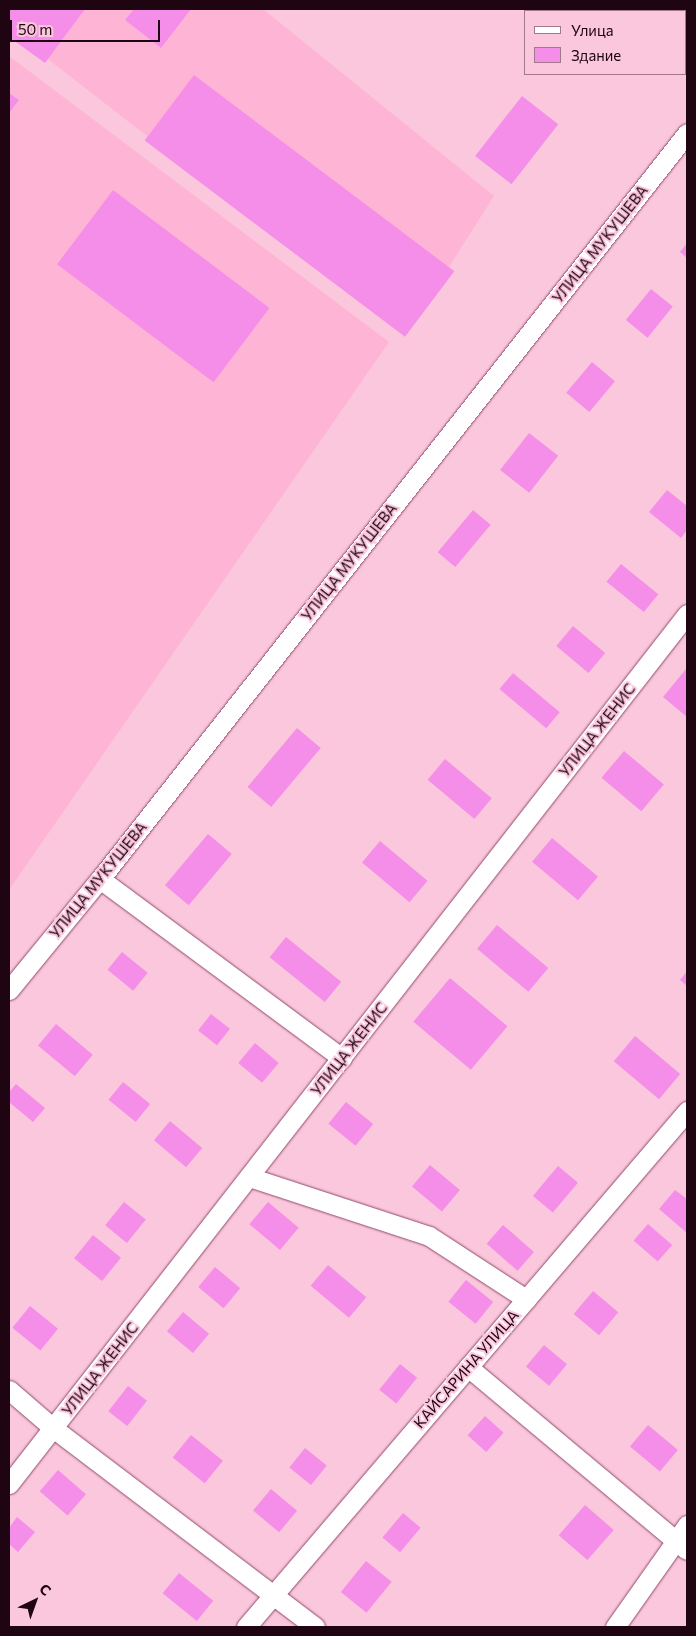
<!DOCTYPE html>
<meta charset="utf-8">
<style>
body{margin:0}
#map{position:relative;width:696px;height:1636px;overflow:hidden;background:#fac7dc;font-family:Commissioner,sans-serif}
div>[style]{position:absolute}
.built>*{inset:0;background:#feb5d5}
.building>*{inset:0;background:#f58ee8;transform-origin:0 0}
.roads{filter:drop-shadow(0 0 1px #92496c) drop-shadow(0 0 1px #92496c)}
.minor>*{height:19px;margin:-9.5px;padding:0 9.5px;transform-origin:9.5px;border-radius:9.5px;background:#fff}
span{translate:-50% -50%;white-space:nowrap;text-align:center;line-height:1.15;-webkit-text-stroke:4px #fac7dc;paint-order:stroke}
.street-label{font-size:15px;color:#1f0412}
.frame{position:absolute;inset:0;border:10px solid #1f0412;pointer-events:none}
.legend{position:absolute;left:524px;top:10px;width:162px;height:65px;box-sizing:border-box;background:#fac7dc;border:1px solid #a2798b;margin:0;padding:6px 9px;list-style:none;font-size:15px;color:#1f0412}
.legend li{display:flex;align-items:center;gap:10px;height:25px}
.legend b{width:25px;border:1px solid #a2798b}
.north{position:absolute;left:10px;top:1576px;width:50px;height:50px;-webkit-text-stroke:4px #fac7dc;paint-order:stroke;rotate:42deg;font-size:14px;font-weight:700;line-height:20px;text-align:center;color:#1f0412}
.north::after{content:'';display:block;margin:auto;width:18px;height:22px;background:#1f0412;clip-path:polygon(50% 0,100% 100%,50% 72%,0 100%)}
.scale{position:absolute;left:10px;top:20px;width:150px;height:22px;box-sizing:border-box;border:2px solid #1f0412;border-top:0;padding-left:6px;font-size:15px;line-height:18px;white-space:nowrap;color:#1f0412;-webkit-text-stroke:4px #fac7dc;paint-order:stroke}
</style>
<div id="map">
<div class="built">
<i style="clip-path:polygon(9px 9px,263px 9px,494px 196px,405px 336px,9px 29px)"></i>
<i style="clip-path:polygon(9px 56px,389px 342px,9px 890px)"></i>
</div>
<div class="building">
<i style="clip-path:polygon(9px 9px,85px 9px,45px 63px,9px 37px)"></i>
<i style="clip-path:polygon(134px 9px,191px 9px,161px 48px,125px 20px)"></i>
<i style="left:579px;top:9px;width:70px;height:4px"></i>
<i style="left:194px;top:75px;width:326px;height:82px;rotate:37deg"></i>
<i style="clip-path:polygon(9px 93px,19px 100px,9px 113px)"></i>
<i style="left:522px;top:96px;width:46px;height:76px;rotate:38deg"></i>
<i style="left:113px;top:190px;width:196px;height:93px;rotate:37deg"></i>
<i style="clip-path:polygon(687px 243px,687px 258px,680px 252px)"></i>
<i style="left:651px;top:289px;width:28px;height:40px;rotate:39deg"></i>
<i style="left:592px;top:362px;width:30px;height:40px;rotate:40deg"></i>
<i style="left:529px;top:433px;width:37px;height:47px;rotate:38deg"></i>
<i style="clip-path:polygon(667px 490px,687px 506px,687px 530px,681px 538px,649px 512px)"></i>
<i style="left:473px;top:510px;width:23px;height:55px;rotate:40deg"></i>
<i style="left:621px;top:564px;width:48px;height:23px;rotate:39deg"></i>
<i style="left:573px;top:626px;width:42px;height:26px;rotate:40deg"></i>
<i style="clip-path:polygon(686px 669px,687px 671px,687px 717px,663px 697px)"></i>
<i style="left:513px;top:673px;width:61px;height:21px;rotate:40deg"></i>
<i style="left:297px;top:728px;width:31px;height:77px;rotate:40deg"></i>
<i style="left:624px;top:751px;width:52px;height:35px;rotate:40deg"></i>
<i style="left:445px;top:759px;width:61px;height:27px;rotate:40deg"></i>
<i style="left:208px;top:834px;width:31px;height:67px;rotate:40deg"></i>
<i style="left:552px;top:838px;width:60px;height:31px;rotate:40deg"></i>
<i style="left:380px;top:841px;width:62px;height:28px;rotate:40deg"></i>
<i style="left:497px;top:925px;width:67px;height:31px;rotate:40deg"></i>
<i style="left:286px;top:937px;width:71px;height:26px;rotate:39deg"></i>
<i style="left:122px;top:952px;width:33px;height:23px;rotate:39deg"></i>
<i style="clip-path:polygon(687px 971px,687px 986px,680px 980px)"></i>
<i style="left:450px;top:978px;width:75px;height:57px;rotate:40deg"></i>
<i style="left:211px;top:1014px;width:24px;height:21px;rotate:38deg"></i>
<i style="left:56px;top:1024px;width:48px;height:28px;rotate:40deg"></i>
<i style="left:635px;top:1036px;width:59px;height:33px;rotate:40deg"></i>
<i style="left:255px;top:1043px;width:31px;height:26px;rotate:40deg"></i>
<i style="left:123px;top:1082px;width:35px;height:23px;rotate:39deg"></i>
<i style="clip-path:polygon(16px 1084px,45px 1108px,33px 1122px,9px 1102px,9px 1092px)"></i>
<i style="left:346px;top:1102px;width:35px;height:28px;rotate:39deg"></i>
<i style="left:170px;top:1121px;width:42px;height:25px;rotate:40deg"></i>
<i style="left:430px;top:1165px;width:39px;height:28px;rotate:40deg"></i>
<i style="left:558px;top:1166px;width:26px;height:39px;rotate:40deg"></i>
<i style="clip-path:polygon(675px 1190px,687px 1199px,687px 1233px,659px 1209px)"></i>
<i style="left:124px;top:1202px;width:28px;height:30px;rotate:39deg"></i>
<i style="left:268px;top:1202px;width:40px;height:29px;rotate:40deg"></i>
<i style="left:648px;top:1224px;width:32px;height:22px;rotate:41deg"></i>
<i style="left:503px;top:1225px;width:41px;height:25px;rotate:41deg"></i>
<i style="left:93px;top:1235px;width:36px;height:30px;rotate:39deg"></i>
<i style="left:328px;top:1265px;width:50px;height:27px;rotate:40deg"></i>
<i style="left:215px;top:1267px;width:33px;height:26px;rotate:40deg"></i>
<i style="left:466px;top:1280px;width:35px;height:28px;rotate:39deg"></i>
<i style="left:593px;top:1291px;width:33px;height:30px;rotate:40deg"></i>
<i style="left:30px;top:1306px;width:36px;height:28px;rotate:39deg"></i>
<i style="left:183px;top:1312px;width:34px;height:25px;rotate:40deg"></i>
<i style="left:544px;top:1345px;width:30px;height:28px;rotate:40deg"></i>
<i style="left:400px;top:1364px;width:22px;height:33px;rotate:39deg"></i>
<i style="left:128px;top:1386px;width:24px;height:32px;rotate:38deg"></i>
<i style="left:485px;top:1416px;width:25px;height:26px;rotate:42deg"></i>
<i style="left:648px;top:1425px;width:39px;height:28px;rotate:40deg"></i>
<i style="left:191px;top:1435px;width:41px;height:29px;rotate:39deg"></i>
<i style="left:305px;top:1448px;width:28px;height:25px;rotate:39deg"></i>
<i style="left:58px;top:1470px;width:37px;height:28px;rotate:41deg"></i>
<i style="left:271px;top:1489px;width:34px;height:28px;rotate:40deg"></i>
<i style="left:585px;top:1505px;width:38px;height:40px;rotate:41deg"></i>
<i style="left:403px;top:1513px;width:23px;height:32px;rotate:40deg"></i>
<i style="clip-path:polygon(17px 1517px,35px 1532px,18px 1552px,9px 1544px,9px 1528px)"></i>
<i style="left:366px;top:1561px;width:33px;height:40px;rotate:39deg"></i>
<i style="left:179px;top:1573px;width:44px;height:26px;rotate:39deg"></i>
</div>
<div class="roads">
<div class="minor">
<i style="left:100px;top:879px;width:301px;rotate:36.5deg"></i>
<i style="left:9px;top:990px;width:144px;rotate:-50.7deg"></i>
<i style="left:100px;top:879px;width:949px;rotate:-51.8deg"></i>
<i style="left:249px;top:1177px;width:189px;rotate:18.1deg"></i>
<i style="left:429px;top:1236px;width:116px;rotate:33deg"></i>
<i style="left:468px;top:1367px;width:285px;rotate:39.9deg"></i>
<i style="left:9px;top:1390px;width:58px;rotate:40.8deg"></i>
<i style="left:53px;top:1428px;width:329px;rotate:37.2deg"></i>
<i style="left:9px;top:1484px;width:1103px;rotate:-52.07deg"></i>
<i style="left:246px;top:1627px;width:679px;rotate:-49.48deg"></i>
<i style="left:615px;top:1627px;width:125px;rotate:-54.8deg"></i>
</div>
</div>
<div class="street-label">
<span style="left:600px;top:244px;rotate:-52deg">УЛИЦА МУКУШЕВА</span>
<span style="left:349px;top:562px;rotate:-52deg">УЛИЦА МУКУШЕВА</span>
<span style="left:597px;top:730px;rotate:-52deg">УЛИЦА ЖЕНИС</span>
<span style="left:98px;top:880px;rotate:-51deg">УЛИЦА МУКУШЕВА</span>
<span style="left:349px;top:1049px;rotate:-52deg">УЛИЦА ЖЕНИС</span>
<span style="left:100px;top:1369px;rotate:-52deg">УЛИЦА ЖЕНИС</span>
<span style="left:466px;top:1369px;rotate:-49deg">КАЙСАРИНА УЛИЦА</span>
</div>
<div class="frame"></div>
<ul class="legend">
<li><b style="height:6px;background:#fff"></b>Улица</li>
<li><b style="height:14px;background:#f58ee8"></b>Здание</li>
</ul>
<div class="north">С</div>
<div class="scale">50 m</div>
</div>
